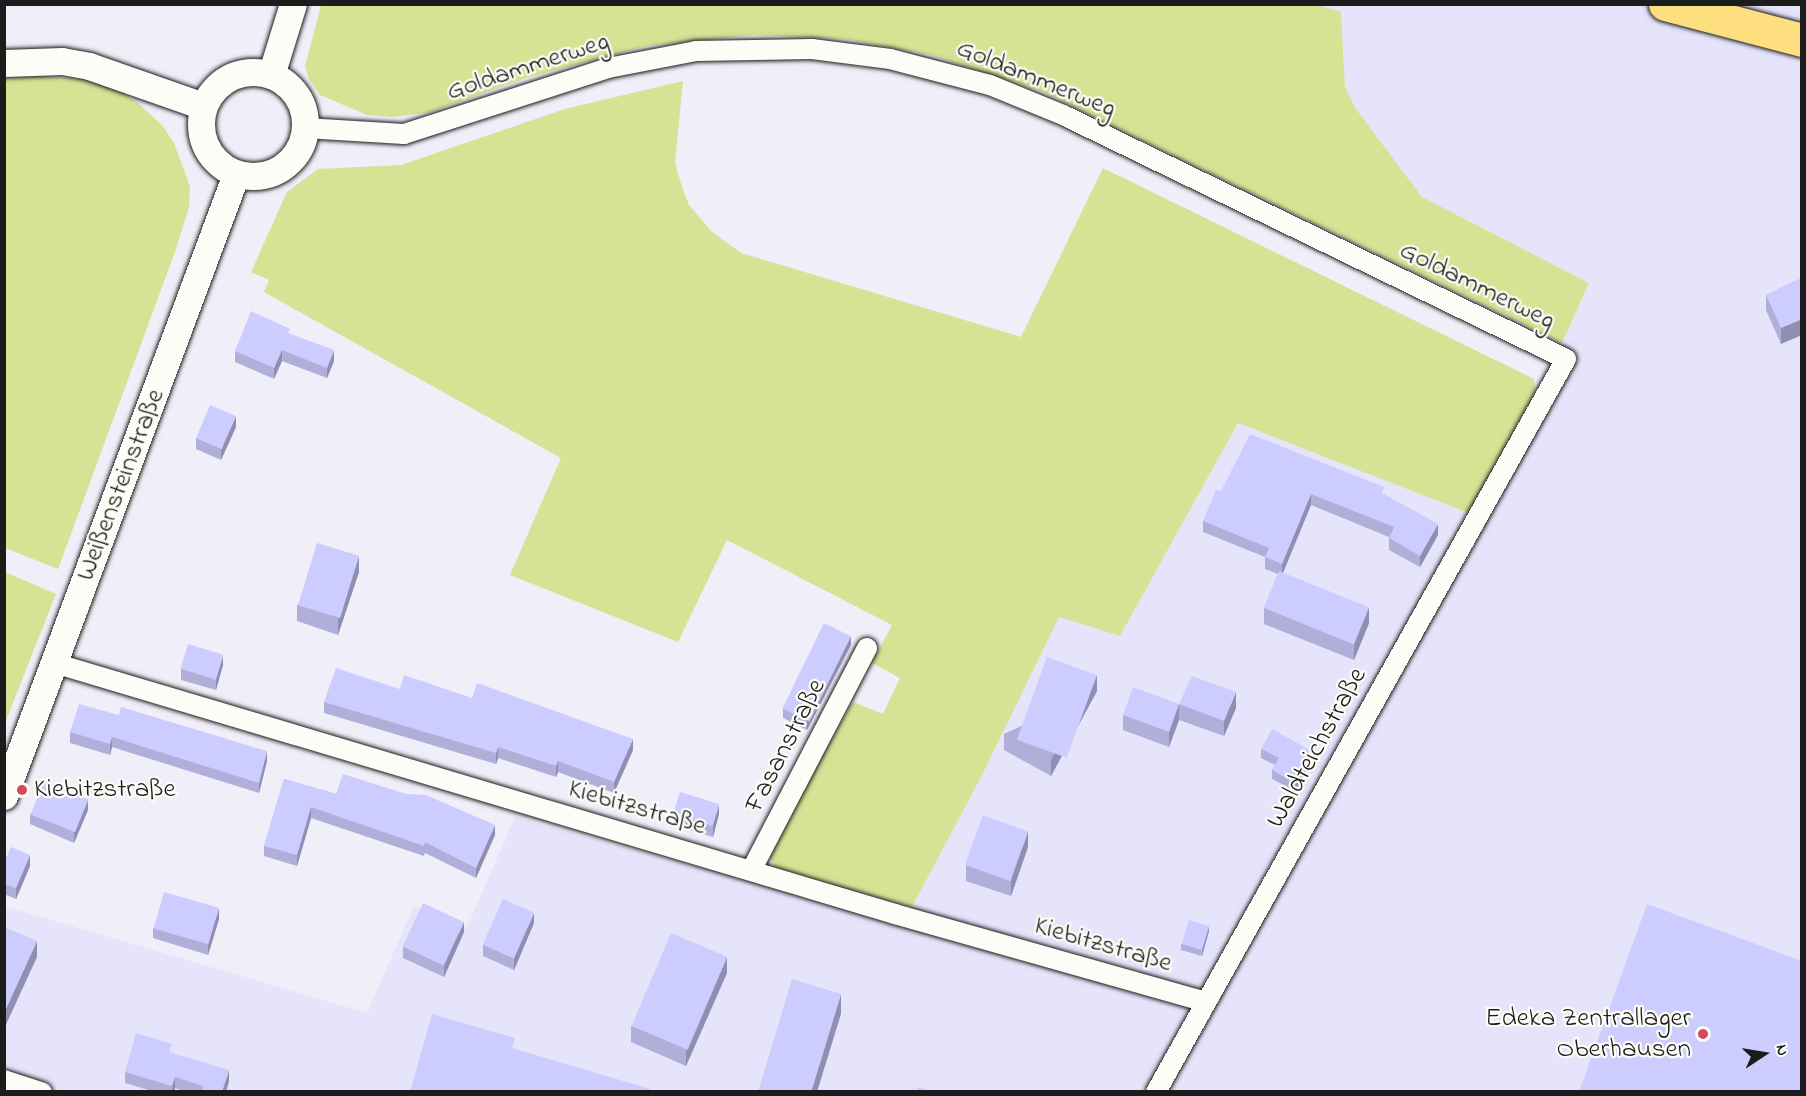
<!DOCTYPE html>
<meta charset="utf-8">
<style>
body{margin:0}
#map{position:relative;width:1806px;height:1096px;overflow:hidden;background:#efeef9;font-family:"Indie Flower",sans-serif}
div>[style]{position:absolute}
.built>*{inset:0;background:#e5e4fa}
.green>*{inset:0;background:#d6e294}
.roads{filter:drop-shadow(0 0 2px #1c1c1c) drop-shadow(0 0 2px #1c1c1c)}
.street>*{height:20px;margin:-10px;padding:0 10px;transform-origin:10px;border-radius:10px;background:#fdfcf7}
.secondary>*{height:27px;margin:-13.5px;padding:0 13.5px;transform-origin:13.5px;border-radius:13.5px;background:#fdfcf7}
.secondary>.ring{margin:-13.5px;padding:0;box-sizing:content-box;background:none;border:27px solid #fdfcf7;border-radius:50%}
.highway>*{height:33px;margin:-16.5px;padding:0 16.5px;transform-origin:16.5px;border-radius:16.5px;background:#fedf80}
.wall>*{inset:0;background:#b0afda}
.shaded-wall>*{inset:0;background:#908fb2}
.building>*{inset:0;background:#cdccfe;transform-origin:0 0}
.dots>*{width:16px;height:16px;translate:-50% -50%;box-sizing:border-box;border:3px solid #fdfcf7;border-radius:50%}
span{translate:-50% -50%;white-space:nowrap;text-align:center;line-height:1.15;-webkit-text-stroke:4.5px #fdfcf7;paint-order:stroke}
.street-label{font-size:27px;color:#1c1c1c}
.poi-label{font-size:27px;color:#1c1c1c}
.left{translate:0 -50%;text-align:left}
.right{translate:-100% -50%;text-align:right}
.frame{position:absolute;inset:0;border:6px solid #1c1c1c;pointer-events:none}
.north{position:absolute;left:1734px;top:1024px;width:60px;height:60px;-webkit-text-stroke:4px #fdfcf7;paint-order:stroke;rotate:78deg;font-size:16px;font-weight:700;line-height:24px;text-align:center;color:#1c1c1c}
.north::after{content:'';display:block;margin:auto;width:21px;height:27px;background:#1c1c1c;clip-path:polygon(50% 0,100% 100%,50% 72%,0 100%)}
</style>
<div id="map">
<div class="built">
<i style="clip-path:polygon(1318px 5px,1801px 5px,1801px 1091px,5px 1091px,4px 906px,367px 1013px,414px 906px,467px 927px,515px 817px,904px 924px,1059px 617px,1120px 636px,1238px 423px,1471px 514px,1562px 343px,1589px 283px,1422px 197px,1356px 109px,1345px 87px,1341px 12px)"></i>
</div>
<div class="green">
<i style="clip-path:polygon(321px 5px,1318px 5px,1341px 12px,1345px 87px,1356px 109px,1422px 197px,1589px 283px,1562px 343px,1043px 92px,931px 55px,844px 39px,755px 35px,646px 46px,526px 78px,430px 112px,393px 117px,367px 115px,320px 95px,309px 79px,305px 67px)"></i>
<i style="clip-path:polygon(42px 76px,80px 79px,111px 87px,137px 102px,162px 125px,174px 143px,190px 187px,189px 207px,175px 252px,58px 569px,5px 548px,4px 79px)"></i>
<i style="clip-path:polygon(683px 81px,675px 163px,682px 187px,689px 205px,712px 232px,741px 253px,1021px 337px,1103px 168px,1534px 379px,1535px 395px,1471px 514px,1238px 423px,1120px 636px,1059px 617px,981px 777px,912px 907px,777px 870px,769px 856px,771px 845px,853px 702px,883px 714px,900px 678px,872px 663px,892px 625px,727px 540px,678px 642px,510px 575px,561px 458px,264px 292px,269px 280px,251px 272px,287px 192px,318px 169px,401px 165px,565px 109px)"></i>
<i style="clip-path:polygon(5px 572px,56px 594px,5px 723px)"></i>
</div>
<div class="roads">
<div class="street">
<i style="left:305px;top:128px;width:99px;rotate:3.5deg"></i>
<i style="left:404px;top:134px;width:214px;rotate:-17.9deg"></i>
<i style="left:608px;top:68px;width:90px;rotate:-10.9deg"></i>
<i style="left:696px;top:51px;width:116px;rotate:-1deg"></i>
<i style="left:812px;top:49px;width:79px;rotate:7.3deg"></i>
<i style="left:890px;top:59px;width:103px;rotate:14.6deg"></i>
<i style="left:990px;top:85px;width:79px;rotate:22.3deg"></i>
<i style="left:1063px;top:115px;width:559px;rotate:25.88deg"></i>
<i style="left:1566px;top:359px;width:840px;rotate:119.22deg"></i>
<i style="left:54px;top:663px;width:878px;rotate:16.62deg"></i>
<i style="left:895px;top:914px;width:322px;rotate:15.8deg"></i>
<i style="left:752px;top:869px;width:249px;rotate:-62.5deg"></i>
<i style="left:4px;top:1080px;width:40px;rotate:18deg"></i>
</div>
<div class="secondary">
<i style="left:4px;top:63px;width:58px;rotate:-2deg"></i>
<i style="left:62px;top:61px;width:27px;rotate:10deg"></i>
<i style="left:89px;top:66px;width:121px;rotate:19.3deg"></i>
<i class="ring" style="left:201px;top:72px;width:77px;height:77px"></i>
<i style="left:271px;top:75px;width:74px;rotate:-72.8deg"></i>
<i style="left:4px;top:796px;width:664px;rotate:-69.54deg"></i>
</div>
<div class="highway">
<i style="left:1665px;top:4px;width:142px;rotate:14.7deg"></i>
</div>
</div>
<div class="wall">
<i style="clip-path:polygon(1802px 278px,1781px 344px,1766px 310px,1766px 295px)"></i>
<i style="clip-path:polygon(290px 334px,334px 361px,327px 378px,282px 361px,274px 379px,235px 362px,235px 351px)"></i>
<i style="clip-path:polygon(236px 427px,221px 460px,196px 449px,196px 438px)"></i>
<i style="clip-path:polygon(1221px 491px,1384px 494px,1438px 535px,1420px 567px,1389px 550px,1389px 537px,1311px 505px,1283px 573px,1369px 623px,1354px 660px,1264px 624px,1264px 608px,1278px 574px,1265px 569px,1265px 557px,1203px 532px,1203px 521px)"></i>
<i style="clip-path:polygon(359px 572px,338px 635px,297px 621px,297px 605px)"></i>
<i style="clip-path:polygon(851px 645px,807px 730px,783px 718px,783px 709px)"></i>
<i style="clip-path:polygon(223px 665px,216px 690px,181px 680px,181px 669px)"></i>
<i style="clip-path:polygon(400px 689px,633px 750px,614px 793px,558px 772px,556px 777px,498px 758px,496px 764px,324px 713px,324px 702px)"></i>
<i style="clip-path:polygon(1097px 691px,1051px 776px,1004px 750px,1004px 734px)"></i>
<i style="clip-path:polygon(1179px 704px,1236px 708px,1224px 736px,1179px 720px,1169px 747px,1123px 730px,1123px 715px)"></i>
<i style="clip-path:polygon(119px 715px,267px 761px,259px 793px,112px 747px,110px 755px,70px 743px,70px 732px)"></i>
<i style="clip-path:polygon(1261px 749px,1313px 760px,1295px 791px,1272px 779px,1272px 770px,1275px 765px,1261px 758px)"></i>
<i style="clip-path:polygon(284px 779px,336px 794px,495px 835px,476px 878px,425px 853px,424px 856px,311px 818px,297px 866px,264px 856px,264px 846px)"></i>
<i style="clip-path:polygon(88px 810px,74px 843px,30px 824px,30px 814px)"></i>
<i style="clip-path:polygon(673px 814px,719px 814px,713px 837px,673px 825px)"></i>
<i style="clip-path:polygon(1028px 847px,1011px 896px,966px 881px,966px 865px)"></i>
<i style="clip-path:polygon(4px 863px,30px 866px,16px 899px,4px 894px)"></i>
<i style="clip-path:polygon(219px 919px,208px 955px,153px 938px,153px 928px)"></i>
<i style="clip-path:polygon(534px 923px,514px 970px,483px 956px,483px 945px)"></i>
<i style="clip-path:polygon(1209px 931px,1202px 956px,1181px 950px,1181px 944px)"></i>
<i style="clip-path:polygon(464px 932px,444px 977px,403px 958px,403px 947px)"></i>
<i style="clip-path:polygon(727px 973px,686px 1066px,631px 1042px,631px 1026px)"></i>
<i style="clip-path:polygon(172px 1053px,229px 1081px,226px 1092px,187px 1092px,175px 1088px,174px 1092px,155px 1092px,125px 1083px,125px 1072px)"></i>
</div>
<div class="shaded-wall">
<i style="clip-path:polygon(1802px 319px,1802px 335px,1781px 344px,1781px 328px)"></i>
<i style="clip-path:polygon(282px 350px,282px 361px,274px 379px,274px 368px)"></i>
<i style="clip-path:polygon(334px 350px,334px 361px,327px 378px,327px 368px)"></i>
<i style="clip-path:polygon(236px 416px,236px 427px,221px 460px,221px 450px)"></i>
<i style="clip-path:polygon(1311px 494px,1311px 505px,1282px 575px,1282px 564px)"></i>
<i style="clip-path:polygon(1438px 524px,1438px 535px,1420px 567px,1420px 556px)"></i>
<i style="clip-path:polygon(359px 556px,359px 572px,338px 635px,338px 619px)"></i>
<i style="clip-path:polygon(1369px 607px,1369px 623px,1354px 660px,1354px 644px)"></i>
<i style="clip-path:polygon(851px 636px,851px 645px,807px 730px,807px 721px)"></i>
<i style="clip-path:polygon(223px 655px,223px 665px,216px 690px,216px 679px)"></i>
<i style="clip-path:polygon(1097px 675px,1097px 691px,1051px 776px,1051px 760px)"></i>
<i style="clip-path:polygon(1236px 692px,1236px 708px,1224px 736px,1224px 721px)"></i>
<i style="clip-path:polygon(1179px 704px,1179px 720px,1169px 747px,1169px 732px)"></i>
<i style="clip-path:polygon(112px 737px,112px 747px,110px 755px,110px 744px)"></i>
<i style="clip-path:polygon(633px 739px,633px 750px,614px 793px,614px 782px)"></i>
<i style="clip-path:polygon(498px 747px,498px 758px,496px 764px,496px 753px)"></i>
<i style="clip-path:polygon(267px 751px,267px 761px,259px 793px,259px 783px)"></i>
<i style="clip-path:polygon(1313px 752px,1313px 760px,1295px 791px,1295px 783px)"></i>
<i style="clip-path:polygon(558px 761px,558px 772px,556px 777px,556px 766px)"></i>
<i style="clip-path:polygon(88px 799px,88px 810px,74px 843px,74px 832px)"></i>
<i style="clip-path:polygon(719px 804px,719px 814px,713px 837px,713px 826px)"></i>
<i style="clip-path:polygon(311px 807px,311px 818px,297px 866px,297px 855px)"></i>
<i style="clip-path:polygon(495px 825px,495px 835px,476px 878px,476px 868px)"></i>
<i style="clip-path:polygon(1028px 831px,1028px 847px,1011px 896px,1011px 881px)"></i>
<i style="clip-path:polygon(30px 855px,30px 866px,16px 899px,16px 888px)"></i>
<i style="clip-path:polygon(219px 908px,219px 919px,208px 955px,208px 944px)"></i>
<i style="clip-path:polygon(534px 913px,534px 923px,514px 970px,514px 959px)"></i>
<i style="clip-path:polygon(464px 922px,464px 932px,444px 977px,444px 966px)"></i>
<i style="clip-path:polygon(1209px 926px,1209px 931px,1202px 956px,1202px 950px)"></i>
<i style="clip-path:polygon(37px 941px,37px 957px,4px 1029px,4px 1013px)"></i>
<i style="clip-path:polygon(727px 957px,727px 973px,686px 1066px,686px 1051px)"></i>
<i style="clip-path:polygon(841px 994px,841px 1014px,817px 1092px,811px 1092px)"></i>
<i style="clip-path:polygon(229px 1070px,229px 1081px,226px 1092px,222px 1092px)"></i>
<i style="clip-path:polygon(175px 1077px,175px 1088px,174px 1092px,172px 1092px,172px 1086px)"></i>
</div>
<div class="building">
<i style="clip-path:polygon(1802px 278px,1802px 319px,1781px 328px,1766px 295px)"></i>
<i style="clip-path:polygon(251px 311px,290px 329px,288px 333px,334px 350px,327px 368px,282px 350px,274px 368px,235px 351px)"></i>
<i style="left:210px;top:405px;width:28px;height:36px;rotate:23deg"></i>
<i style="clip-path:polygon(1250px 434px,1384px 487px,1382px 493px,1438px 524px,1420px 556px,1389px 538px,1394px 527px,1311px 494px,1282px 564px,1265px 557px,1269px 548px,1203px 521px,1216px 490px,1221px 491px)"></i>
<i style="left:317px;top:543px;width:44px;height:65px;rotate:17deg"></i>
<i style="left:1279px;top:571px;width:97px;height:40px;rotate:22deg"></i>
<i style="left:824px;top:623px;width:30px;height:95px;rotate:26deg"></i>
<i style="left:188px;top:644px;width:37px;height:26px;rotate:17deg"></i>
<i style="left:1047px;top:657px;width:53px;height:88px;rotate:20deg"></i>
<i style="clip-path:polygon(336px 668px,400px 689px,404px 675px,472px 698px,477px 683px,633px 739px,614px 782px,558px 761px,556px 766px,498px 747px,496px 753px,324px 702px)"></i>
<i style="clip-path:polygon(1192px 676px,1236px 692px,1224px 721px,1179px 704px,1169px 732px,1123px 715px,1133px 687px,1179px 704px)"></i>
<i style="clip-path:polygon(79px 704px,119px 715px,121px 707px,267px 751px,259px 783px,112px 737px,110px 744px,70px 732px)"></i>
<i style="clip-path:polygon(1272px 729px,1313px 752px,1295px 783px,1272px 770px,1279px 758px,1261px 749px)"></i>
<i style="clip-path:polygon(343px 774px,406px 794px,426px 795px,495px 825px,476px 868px,425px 842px,424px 846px,311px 807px,297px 855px,264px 846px,284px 779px,336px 794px)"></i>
<i style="left:44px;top:781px;width:48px;height:36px;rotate:22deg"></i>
<i style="left:680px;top:792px;width:41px;height:23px;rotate:17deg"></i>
<i style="left:983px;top:815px;width:48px;height:53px;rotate:20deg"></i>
<i style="clip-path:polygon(11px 847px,30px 855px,16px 888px,4px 884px,4px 863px)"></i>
<i style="left:164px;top:892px;width:57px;height:38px;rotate:16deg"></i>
<i style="left:503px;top:899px;width:34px;height:50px;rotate:24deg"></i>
<i style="left:423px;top:903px;width:45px;height:48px;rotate:25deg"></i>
<i style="clip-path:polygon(1647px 904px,1802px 961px,1802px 1092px,1579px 1092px)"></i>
<i style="left:1189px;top:920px;width:21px;height:25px;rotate:17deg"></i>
<i style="clip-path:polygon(4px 927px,37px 941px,4px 1013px)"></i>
<i style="left:671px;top:933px;width:61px;height:101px;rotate:23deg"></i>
<i style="clip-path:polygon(792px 979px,841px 994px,811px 1092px,758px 1092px)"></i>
<i style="clip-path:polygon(432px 1014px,515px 1038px,512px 1048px,650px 1089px,649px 1092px,410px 1092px)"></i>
<i style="clip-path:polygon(136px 1033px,172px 1044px,169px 1052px,229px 1070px,222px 1092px,202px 1092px,203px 1086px,175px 1077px,172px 1086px,125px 1072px)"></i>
<i style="clip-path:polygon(918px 1087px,934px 1092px,916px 1092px)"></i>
</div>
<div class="dots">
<i style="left:22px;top:790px;background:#d1495b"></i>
<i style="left:1703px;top:1034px;background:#d1495b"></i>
</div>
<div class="street-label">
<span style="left:528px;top:67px;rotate:-18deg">Goldammerweg</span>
<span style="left:1036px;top:79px;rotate:22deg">Goldammerweg</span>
<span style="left:1477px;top:286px;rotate:26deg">Goldammerweg</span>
<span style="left:121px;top:485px;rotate:-69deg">Weißensteinstraße</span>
<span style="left:786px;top:746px;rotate:-63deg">Fasanstraße</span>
<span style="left:1317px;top:748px;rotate:-61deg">Waldteichstraße</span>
<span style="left:637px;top:808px;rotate:16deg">Kiebitzstraße</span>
<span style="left:1103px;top:945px;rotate:16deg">Kiebitzstraße</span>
</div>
<div class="poi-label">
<span class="left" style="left:34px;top:790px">Kiebitzstraße</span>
<span class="right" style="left:1691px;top:1034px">Edeka Zentrallager<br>Oberhausen</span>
</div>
<div class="frame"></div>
<div class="north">N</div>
</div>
